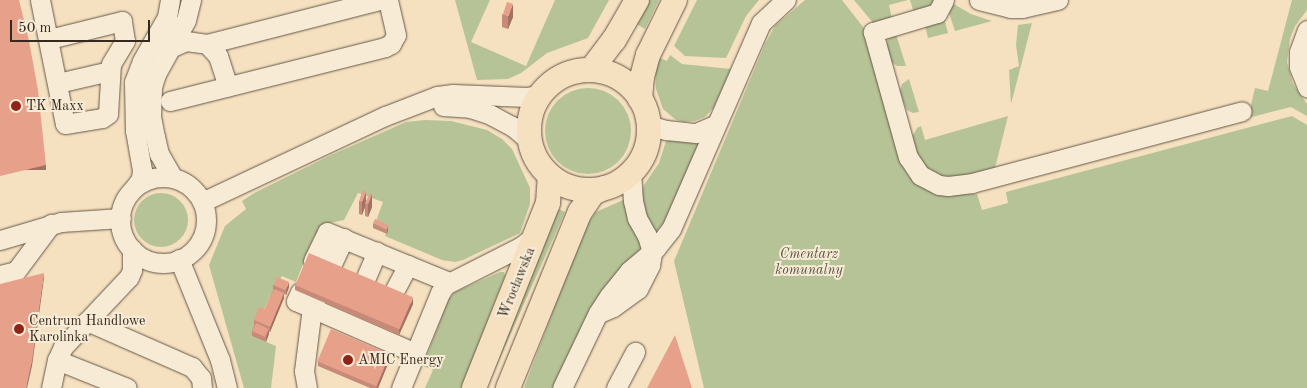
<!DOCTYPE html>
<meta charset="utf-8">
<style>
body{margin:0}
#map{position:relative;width:1307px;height:388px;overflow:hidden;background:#f5e0c0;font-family:"Old Standard TT",serif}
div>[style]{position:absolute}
.green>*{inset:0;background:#b6c397;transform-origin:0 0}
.round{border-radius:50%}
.roads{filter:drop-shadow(0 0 1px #665847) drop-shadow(0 0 1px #665847)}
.minor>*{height:19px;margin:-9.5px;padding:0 9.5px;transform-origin:9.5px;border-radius:9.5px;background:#f8ebd6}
.minor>.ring{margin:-9.5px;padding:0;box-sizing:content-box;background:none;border:19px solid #f8ebd6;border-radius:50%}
.major>*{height:24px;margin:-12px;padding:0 12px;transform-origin:12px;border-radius:12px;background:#f5e0c0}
.major>.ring{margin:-12px;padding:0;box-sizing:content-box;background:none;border:24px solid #f5e0c0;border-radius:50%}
.wall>*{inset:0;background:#c78a78}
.shaded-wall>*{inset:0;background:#a27161;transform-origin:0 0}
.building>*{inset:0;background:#e7a18b;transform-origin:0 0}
.dots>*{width:14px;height:14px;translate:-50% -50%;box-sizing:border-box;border:2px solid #f8ebd6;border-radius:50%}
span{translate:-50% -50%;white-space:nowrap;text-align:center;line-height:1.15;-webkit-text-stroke:4px #f8ebd6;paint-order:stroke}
.poi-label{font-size:14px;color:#362a1f}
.left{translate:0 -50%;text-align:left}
.park-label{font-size:14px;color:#56503d;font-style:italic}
.street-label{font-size:14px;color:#362a1f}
.scale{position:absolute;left:10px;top:20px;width:140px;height:22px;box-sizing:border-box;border:2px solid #362a1f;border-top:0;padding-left:6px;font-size:15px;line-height:18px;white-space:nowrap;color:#362a1f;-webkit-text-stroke:4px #f8ebd6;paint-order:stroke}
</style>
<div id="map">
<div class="green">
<i style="clip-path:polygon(455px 0,490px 0,471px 42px,526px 66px,555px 0,609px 0,588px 38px,547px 53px,521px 73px,508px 79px,477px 80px)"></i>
<i style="clip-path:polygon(647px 0,659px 0,645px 29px,635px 23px)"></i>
<i style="clip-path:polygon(697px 0,759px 0,746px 16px,726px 58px,685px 56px,674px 46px)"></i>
<i style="clip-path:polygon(805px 0,842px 0,863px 27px,899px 158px,909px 177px,935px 193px,977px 194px,982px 210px,1008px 203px,1006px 192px,1292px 116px,1307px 125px,1307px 388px,704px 388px,674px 261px,765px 44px,775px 26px)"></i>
<i style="clip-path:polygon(854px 0,908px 0,889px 5px,892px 19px,874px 24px)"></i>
<i style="clip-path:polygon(910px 0,934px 0,930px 7px,914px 13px)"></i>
<i style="clip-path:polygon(1292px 0,1307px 0,1307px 10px,1295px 26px,1290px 39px,1287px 62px,1293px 84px,1307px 104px,1307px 116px,1291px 107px,1248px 118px,1255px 88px,1268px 91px)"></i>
<i style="clip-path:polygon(952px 3px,971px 14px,992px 21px,955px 31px,947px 7px)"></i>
<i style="clip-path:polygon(943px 14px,948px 33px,928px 38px,925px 26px)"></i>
<i style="clip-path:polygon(1032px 23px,1011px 104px,1009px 70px,1019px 66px,1016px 45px,1018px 25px)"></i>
<i style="clip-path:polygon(896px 34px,906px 66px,897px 66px,890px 61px,886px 47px,888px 39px)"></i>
<i style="clip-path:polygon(670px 55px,682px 64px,731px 69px,714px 107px,705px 117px,695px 121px,685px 122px,676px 120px,663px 109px,656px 89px,655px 70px,658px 57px,667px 61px)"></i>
<i style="clip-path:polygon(909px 79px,919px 112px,913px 113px,907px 110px,899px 93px,902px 84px)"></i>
<i class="round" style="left:545px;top:88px;width:86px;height:86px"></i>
<i style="clip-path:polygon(1008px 116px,995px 168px,960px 177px,946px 178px,925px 167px,917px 157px,911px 139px,917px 128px,921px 126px,925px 140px)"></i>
<i style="clip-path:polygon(425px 120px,451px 121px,487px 130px,502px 139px,512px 149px,530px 188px,530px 204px,520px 233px,463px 260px,455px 262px,442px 260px,385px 236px,388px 230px,375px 224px,383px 202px,358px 193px,344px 220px,329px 223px,314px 236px,296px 282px,282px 276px,273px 290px,252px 336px,276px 346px,271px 388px,244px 388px,209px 265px,225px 226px,246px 209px,242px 201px,256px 192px,329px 156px,406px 122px)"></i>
<i style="clip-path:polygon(667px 138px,683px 142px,695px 141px,699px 145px,666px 220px,655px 233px,643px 216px,640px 196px,644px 185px,659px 163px)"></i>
<i class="round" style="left:134px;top:193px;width:54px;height:54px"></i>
<i style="clip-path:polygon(623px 200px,626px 200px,642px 247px,588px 313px,553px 388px,524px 388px,584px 229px,596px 212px)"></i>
<i style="left:554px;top:207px;width:12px;height:193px;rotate:24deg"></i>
<i style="clip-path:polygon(500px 272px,504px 272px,505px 276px,461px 388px,425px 388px,433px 370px,423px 366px,448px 300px,455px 292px)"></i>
</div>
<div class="roads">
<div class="minor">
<i style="left:40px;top:0;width:126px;rotate:78.6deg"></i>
<i style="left:65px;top:124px;width:37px;rotate:-9deg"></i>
<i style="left:102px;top:118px;width:7px;rotate:-34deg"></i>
<i style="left:108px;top:114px;width:50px;rotate:-86.6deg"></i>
<i style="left:111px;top:64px;width:27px;rotate:-59deg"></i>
<i style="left:125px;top:41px;width:20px;rotate:-99deg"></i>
<i style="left:122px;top:21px;width:75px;rotate:166.1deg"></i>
<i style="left:944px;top:0;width:15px;rotate:118deg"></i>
<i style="left:937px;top:13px;width:67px;rotate:163.5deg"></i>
<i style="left:873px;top:32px;width:130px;rotate:74.4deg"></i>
<i style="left:908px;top:157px;width:22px;rotate:56deg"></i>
<i style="left:920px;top:175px;width:21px;rotate:28deg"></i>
<i style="left:939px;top:185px;width:9px;rotate:6deg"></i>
<i style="left:948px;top:186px;width:24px;rotate:-7deg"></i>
<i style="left:972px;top:183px;width:279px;rotate:-14.9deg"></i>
<i style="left:979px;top:0;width:32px;rotate:14deg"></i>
<i style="left:1010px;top:8px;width:12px"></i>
<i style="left:1022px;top:8px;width:37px;rotate:-13deg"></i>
<i style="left:1307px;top:30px;width:23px;rotate:110deg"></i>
<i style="left:1299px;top:52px;width:15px;rotate:90deg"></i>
<i style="left:1299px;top:67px;width:22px;rotate:68deg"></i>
<i style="left:207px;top:44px;width:179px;rotate:-14.3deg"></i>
<i style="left:170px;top:48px;width:17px;rotate:-24deg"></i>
<i style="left:186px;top:41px;width:21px;rotate:8deg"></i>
<i style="left:207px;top:44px;width:16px;rotate:47deg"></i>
<i style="left:218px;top:56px;width:32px;rotate:72deg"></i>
<i style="left:58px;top:83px;width:53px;rotate:-13deg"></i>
<i style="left:170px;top:101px;width:222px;rotate:-14.1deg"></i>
<i style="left:385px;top:47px;width:7px;rotate:-27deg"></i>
<i style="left:391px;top:44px;width:10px;rotate:-61deg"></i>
<i style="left:396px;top:35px;width:36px;rotate:-103deg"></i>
<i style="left:443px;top:106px;width:27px;rotate:4deg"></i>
<i style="left:470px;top:108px;width:22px;rotate:18deg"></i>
<i style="left:491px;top:115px;width:24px;rotate:28deg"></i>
<i style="left:512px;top:126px;width:23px;rotate:40deg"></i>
<i style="left:648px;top:125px;width:19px;rotate:16deg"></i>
<i style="left:666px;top:130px;width:30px;rotate:6deg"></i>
<i style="left:696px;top:133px;width:21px;rotate:-23deg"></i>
<i class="ring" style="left:120px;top:177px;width:67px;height:67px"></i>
<i style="left:173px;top:178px;width:28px;rotate:-120deg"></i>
<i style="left:159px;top:154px;width:17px;rotate:-103deg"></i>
<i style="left:155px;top:137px;width:20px;rotate:-101deg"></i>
<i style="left:151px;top:117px;width:30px;rotate:-88deg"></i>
<i style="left:152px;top:87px;width:14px;rotate:-73deg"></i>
<i style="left:156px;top:74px;width:62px;rotate:-60.9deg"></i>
<i style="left:186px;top:20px;width:21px;rotate:-76deg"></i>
<i style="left:135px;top:187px;width:10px;rotate:-53deg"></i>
<i style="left:141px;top:179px;width:9px;rotate:-84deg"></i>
<i style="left:142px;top:170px;width:40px;rotate:-100deg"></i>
<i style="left:135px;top:131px;width:49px;rotate:-91.2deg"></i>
<i style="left:134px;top:82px;width:22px;rotate:-69deg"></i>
<i style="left:142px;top:61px;width:51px;rotate:-60.4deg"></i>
<i style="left:167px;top:17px;width:17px;rotate:-80deg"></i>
<i style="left:202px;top:202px;width:202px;rotate:-25.2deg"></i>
<i style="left:385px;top:116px;width:56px;rotate:-21deg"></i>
<i style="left:437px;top:96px;width:16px;rotate:-7deg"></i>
<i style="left:453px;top:94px;width:74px;rotate:2.3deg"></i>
<i style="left:527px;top:97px;width:15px;rotate:-11deg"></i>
<i style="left:0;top:240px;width:64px;rotate:-16.4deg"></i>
<i style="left:61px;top:222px;width:60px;rotate:-3.8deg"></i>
<i style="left:179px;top:259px;width:109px;rotate:67.9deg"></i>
<i style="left:220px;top:360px;width:29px;rotate:76deg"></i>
<i style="left:313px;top:261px;width:32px;rotate:-64deg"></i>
<i style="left:327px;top:232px;width:132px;rotate:22.3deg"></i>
<i style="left:330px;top:268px;width:33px;rotate:-65deg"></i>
<i style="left:0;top:275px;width:16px;rotate:-14deg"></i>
<i style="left:16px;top:271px;width:59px;rotate:-53.3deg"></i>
<i style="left:364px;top:282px;width:33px;rotate:-67deg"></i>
<i style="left:300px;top:292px;width:10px;rotate:114deg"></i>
<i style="left:296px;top:301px;width:130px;rotate:23.6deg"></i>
<i style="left:392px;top:295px;width:34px;rotate:-62deg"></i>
<i style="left:599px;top:313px;width:15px;rotate:-23deg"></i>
<i style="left:613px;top:307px;width:31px;rotate:-36deg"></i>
<i style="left:638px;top:289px;width:27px;rotate:-63deg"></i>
<i style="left:650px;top:265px;width:13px;rotate:-81deg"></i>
<i style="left:652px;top:252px;width:17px;rotate:-107deg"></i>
<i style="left:647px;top:236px;width:21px;rotate:-119deg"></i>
<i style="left:637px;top:218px;width:17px;rotate:-103deg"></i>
<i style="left:633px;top:201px;width:29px;rotate:-94deg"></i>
<i style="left:87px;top:321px;width:115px;rotate:23.7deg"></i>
<i style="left:192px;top:367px;width:14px;rotate:51deg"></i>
<i style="left:201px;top:378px;width:10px;rotate:84deg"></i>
<i style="left:57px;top:360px;width:75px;rotate:21.8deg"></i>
<i style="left:51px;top:388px;width:29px;rotate:-78deg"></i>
<i style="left:57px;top:360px;width:14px;rotate:-65deg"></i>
<i style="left:63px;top:347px;width:96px;rotate:-46.7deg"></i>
<i style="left:129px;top:277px;width:8px;rotate:-67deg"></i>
<i style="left:132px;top:270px;width:21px;rotate:-90deg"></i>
<i style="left:307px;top:388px;width:17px;rotate:-100deg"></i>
<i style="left:304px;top:371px;width:64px;rotate:-82.8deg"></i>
<i style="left:312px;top:308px;width:10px;rotate:-66deg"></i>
<i style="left:401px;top:388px;width:103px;rotate:-67.7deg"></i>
<i style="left:440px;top:293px;width:9px;rotate:-58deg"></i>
<i style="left:445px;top:285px;width:84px;rotate:-26.9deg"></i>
<i style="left:520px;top:247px;width:20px;rotate:-37deg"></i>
<i style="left:562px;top:388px;width:83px;rotate:-64.4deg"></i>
<i style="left:598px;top:313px;width:20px;rotate:-57deg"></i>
<i style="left:609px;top:296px;width:32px;rotate:-51deg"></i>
<i style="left:629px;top:271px;width:35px;rotate:-40deg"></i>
<i style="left:656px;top:248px;width:24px;rotate:-52deg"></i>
<i style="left:671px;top:229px;width:225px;rotate:-66.4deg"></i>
<i style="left:761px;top:23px;width:34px;rotate:-43deg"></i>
<i style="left:616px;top:388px;width:41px;rotate:-62.2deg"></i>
</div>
<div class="major">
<i style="left:591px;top:70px;width:38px;rotate:-53deg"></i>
<i style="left:614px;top:40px;width:46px;rotate:-60.1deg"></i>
<i class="ring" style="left:529px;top:70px;width:96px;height:96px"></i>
<i style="left:640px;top:99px;width:22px;rotate:-85deg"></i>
<i style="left:642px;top:77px;width:23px;rotate:-75deg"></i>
<i style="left:648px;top:55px;width:61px;rotate:-63.9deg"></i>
<i style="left:474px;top:388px;width:199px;rotate:-68.2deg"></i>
<i style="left:548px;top:203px;width:27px;rotate:-86deg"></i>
<i style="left:508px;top:388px;width:190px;rotate:-67.8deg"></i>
<i style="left:580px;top:212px;width:23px;rotate:-56deg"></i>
<i style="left:593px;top:193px;width:12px;rotate:-24deg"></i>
</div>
</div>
<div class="wall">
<i style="clip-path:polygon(502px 14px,513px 17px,508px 29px,502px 27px)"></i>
<i style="clip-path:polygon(359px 201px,366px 201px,372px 207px,368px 217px,365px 216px,365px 207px,362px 215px,359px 214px)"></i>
<i style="clip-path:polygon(373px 223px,388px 230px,387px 234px,373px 228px)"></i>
<i style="clip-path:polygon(273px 285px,289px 287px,286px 295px,284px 294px,284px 298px,270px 332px,269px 332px,266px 342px,252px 336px,252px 331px,254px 326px,254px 320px,265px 309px,273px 290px)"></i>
<i style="clip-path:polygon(295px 285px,413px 304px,399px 335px,295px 290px)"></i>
<i style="clip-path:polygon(390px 359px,378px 388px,370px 388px,318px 366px,318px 361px)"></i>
</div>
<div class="shaded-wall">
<i style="clip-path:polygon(513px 4px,513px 17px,508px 29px,508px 16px)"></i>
<i style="left:46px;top:165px;width:5px;height:47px;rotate:90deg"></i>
<i style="clip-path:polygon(366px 192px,366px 203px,365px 203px,365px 207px,362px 215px,362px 202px)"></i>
<i style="clip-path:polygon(372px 194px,372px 207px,368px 217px,368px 204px)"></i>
<i style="clip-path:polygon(388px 225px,388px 230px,387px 234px,387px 229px)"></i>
<i style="clip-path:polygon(44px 273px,44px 278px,32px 366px,27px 388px,26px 388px)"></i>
<i style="clip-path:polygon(289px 282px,289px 287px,286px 295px,286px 290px)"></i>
<i style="clip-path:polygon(284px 293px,284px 298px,270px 332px,270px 327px)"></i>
<i style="clip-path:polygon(413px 298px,413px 304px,399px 335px,399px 330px)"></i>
<i style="clip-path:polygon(269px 329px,269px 334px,266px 342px,266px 337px)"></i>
<i style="clip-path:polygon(390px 354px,390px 359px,378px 388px,377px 388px,377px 386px)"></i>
</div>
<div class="building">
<i style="clip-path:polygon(0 0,19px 0,29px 41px,38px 90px,46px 165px,0 176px)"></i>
<i style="left:507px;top:2px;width:6px;height:13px;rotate:18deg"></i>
<i style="clip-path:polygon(363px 190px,366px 192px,362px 202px,359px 201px)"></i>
<i style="clip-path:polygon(370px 193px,372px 194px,368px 204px,365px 203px)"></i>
<i style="clip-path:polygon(375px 219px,388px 225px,387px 229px,373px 223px)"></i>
<i style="left:309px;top:253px;width:113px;height:35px;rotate:23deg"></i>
<i style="clip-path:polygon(44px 273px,32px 361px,26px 388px,0 388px,0 284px)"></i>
<i style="left:277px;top:277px;width:13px;height:9px;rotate:23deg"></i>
<i style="clip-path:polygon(274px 289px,284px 293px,270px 327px,254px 320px,259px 307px,265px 309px)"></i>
<i style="left:256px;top:323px;width:14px;height:9px;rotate:25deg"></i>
<i style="left:331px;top:329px;width:64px;height:35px;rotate:23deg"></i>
<i style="clip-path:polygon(675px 335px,692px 388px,647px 388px)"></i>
</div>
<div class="dots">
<i style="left:16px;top:106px;background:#8f2418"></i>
<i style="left:19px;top:329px;background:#8f2418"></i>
<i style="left:348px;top:360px;background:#8f2418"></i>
</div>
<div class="poi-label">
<span class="left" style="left:26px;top:106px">TK Maxx</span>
<span class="left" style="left:29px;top:329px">Centrum Handlowe<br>Karolinka</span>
<span class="left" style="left:358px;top:360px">AMIC Energy</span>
</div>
<div class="park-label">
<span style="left:809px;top:262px">Cmentarz<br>komunalny</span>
</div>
<div class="street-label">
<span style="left:517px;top:283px;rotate:-68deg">Wrocławska</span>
</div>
<div class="scale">50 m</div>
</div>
